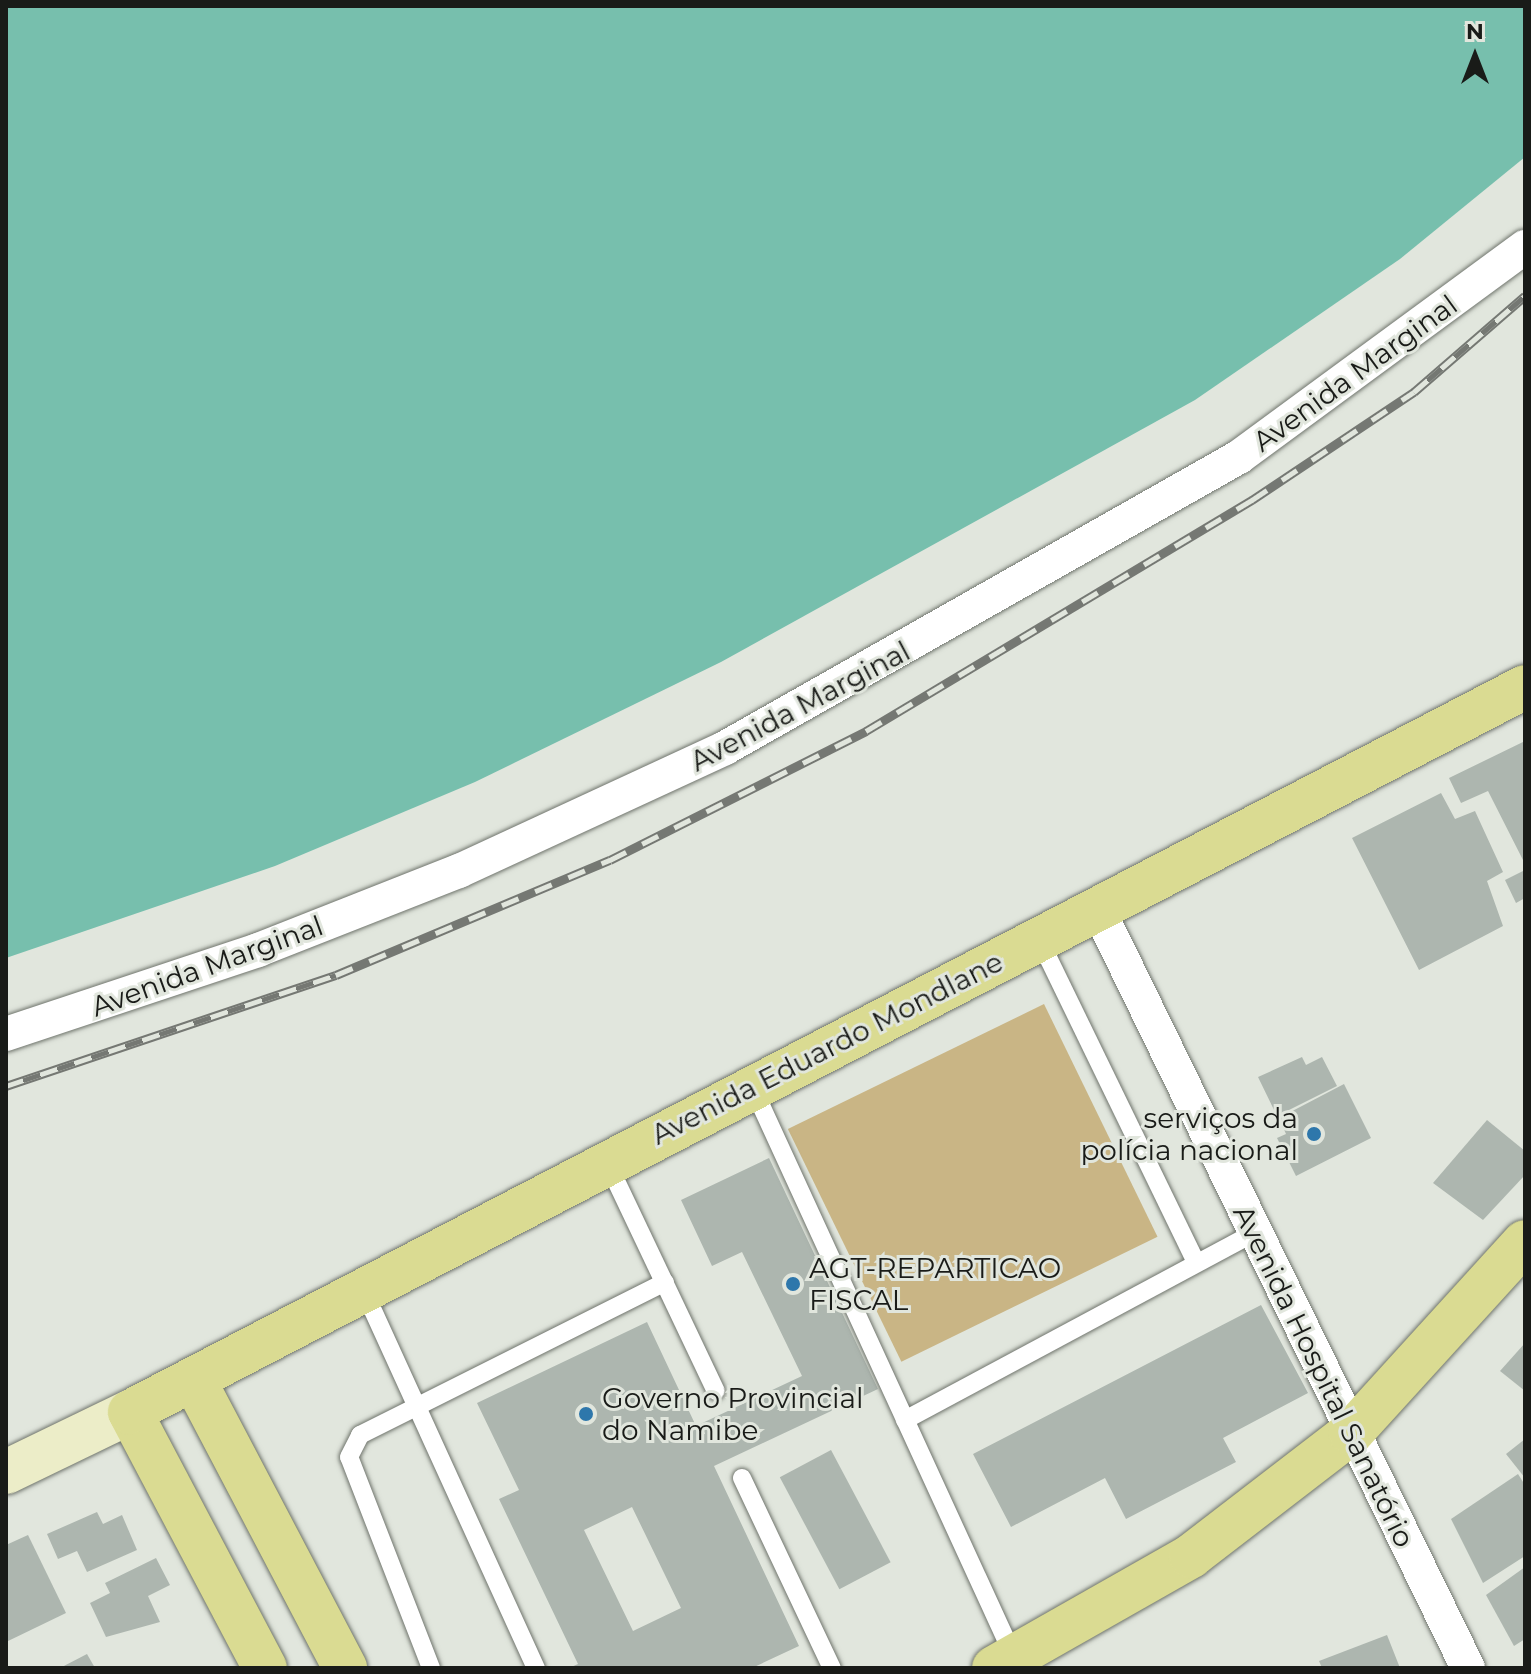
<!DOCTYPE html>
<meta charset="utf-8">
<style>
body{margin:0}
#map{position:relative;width:1531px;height:1674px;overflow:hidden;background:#e1e6dd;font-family:Montserrat,sans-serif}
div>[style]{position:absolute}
.green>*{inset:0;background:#c9b585;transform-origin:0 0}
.water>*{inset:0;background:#77bfad}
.building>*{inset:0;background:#adb6af;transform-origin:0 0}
.roads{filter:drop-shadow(0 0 2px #6f746c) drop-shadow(0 0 2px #6f746c)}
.lane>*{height:18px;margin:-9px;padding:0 9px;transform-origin:9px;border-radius:9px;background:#fff}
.street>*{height:34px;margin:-17px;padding:0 17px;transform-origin:17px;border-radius:17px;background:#fff}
.secondary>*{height:44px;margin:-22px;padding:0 22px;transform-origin:22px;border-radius:22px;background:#ecedc8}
.primary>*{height:44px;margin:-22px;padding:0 22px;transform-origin:22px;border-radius:22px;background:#dadb92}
.rail>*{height:9px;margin-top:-4.5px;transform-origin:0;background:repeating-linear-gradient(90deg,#e1e6dd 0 18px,#757873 0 36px);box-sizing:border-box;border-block:2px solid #757873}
.dots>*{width:22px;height:22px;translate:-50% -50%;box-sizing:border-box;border:4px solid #e1e6dd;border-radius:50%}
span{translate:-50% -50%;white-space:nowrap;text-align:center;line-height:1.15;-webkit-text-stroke:6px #e1e6dd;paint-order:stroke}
.street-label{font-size:28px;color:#191b18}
.poi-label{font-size:28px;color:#191b18}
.right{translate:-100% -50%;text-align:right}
.left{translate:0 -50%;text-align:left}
.frame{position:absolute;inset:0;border:8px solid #191b18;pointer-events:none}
.north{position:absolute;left:1435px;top:16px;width:80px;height:80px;-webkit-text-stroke:6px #e1e6dd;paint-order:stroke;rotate:0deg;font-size:22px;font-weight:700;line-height:32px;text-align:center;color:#191b18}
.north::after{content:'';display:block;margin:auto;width:28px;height:36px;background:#191b18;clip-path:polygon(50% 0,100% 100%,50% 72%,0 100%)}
</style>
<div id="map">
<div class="green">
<i style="left:1044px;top:1004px;width:259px;height:285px;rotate:64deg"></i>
</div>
<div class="water">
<i style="clip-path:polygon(6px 6px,1525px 6px,1525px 157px,1400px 259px,1195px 400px,721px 662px,475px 782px,275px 866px,6px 958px)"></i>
</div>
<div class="building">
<i style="clip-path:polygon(1525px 741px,1524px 773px,1525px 864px,1488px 791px,1461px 803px,1449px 778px)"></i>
<i style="clip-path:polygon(1441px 793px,1455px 819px,1475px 811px,1503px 872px,1487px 881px,1503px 926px,1419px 970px,1352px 838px)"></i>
<i style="clip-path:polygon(1525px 870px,1525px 898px,1516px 903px,1505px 880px)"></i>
<i style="clip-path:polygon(1302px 1057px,1306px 1065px,1322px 1057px,1337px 1086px,1277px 1116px,1258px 1077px)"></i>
<i style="clip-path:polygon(1344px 1084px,1371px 1138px,1296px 1176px,1277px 1138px,1286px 1134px,1279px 1118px)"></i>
<i style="clip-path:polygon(1487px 1120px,1525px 1151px,1525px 1175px,1483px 1220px,1433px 1183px)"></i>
<i style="clip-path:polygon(evenodd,769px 1158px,878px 1389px,714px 1466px,799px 1646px,752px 1668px,569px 1668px,578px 1664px,499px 1499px,519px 1490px,477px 1403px,647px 1322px,696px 1426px,802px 1376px,742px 1252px,712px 1266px,681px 1200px,769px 1158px,632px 1507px,681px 1608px,633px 1631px,584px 1530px,632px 1507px)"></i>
<i style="clip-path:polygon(1261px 1305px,1308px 1393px,1223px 1438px,1236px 1462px,1126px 1519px,1105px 1478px,1011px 1527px,973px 1454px)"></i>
<i style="clip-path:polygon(1525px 1343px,1525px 1391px,1500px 1371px)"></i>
<i style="clip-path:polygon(1525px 1439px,1525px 1478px,1506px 1454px)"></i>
<i style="left:831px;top:1450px;width:127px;height:58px;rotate:62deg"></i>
<i style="clip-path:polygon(1518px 1474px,1525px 1485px,1525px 1556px,1483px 1583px,1451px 1519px)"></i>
<i style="clip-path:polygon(97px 1512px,103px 1524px,122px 1515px,137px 1550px,87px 1572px,77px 1551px,58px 1559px,47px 1534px)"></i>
<i style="clip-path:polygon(28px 1535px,66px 1613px,6px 1642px,6px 1545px)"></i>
<i style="clip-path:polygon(156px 1558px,170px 1585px,148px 1596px,160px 1622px,106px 1637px,90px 1603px,110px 1593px,105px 1583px)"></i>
<i style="clip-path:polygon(1525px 1567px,1525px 1639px,1514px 1646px,1486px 1595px)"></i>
<i style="clip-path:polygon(1387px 1635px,1400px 1668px,1322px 1668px,1319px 1661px)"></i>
<i style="clip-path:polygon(87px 1654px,95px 1668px,60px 1668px)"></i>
</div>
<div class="roads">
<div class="lane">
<i style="left:1039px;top:939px;width:359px;rotate:64.1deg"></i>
<i style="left:753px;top:1088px;width:626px;rotate:65.36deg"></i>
<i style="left:608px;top:1164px;width:251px;rotate:64.6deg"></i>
<i style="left:365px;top:1293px;width:412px;rotate:65.5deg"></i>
<i style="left:905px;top:1420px;width:396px;rotate:-28.2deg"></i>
<i style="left:742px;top:1478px;width:210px;rotate:64.7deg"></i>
<i style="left:431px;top:1668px;width:226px;rotate:-111.2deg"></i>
<i style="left:349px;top:1457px;width:25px;rotate:-63deg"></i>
<i style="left:360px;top:1435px;width:341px;rotate:-26.6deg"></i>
</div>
<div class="street">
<i style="left:1098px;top:909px;width:844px;rotate:64.01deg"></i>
<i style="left:6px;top:1034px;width:266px;rotate:-18.4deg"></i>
<i style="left:258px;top:950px;width:216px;rotate:-21.5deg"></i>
<i style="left:459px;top:871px;width:293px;rotate:-24.8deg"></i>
<i style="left:725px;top:748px;width:591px;rotate:-29.52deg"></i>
<i style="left:1239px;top:457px;width:355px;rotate:-36.3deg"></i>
</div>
<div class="secondary">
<i style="left:6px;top:1472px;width:138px;rotate:-25.8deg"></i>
</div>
<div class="primary">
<i style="left:195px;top:1382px;width:323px;rotate:62.3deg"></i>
<i style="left:265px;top:1668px;width:289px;rotate:-117.8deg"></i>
<i style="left:130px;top:1412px;width:1572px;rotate:-27.46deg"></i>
<i style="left:994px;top:1668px;width:227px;rotate:-29.6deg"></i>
<i style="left:1191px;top:1556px;width:202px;rotate:-37.6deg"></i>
<i style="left:1351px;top:1433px;width:258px;rotate:-47.7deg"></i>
</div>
</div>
<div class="rail">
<i style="left:6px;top:1086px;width:348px;rotate:-18.6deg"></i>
<i style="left:336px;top:975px;width:297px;rotate:-22.8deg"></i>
<i style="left:610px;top:860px;width:287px;rotate:-26.7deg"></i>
<i style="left:866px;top:731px;width:450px;rotate:-30.9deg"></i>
<i style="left:1252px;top:500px;width:195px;rotate:-33.7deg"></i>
<i style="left:1414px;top:392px;width:147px;rotate:-40.9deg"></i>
</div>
<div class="dots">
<i style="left:1314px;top:1134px;background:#2e77ab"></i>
<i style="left:793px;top:1284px;background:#2e77ab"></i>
<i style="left:586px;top:1414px;background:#2e77ab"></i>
</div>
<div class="street-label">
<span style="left:1355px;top:373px;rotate:-36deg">Avenida Marginal</span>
<span style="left:800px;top:706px;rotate:-28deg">Avenida Marginal</span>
<span style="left:207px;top:966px;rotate:-20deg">Avenida Marginal</span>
<span style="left:827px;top:1048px;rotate:-27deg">Avenida Eduardo Mondlane</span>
<span style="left:1324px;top:1376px;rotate:64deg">Avenida Hospital Sanatório</span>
</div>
<div class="poi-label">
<span class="right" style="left:1298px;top:1134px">serviços da<br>polícia nacional</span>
<span class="left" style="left:809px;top:1284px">AGT-REPARTICAO<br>FISCAL</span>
<span class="left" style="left:602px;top:1414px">Governo Provincial<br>do Namibe</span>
</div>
<div class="frame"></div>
<div class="north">N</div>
</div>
